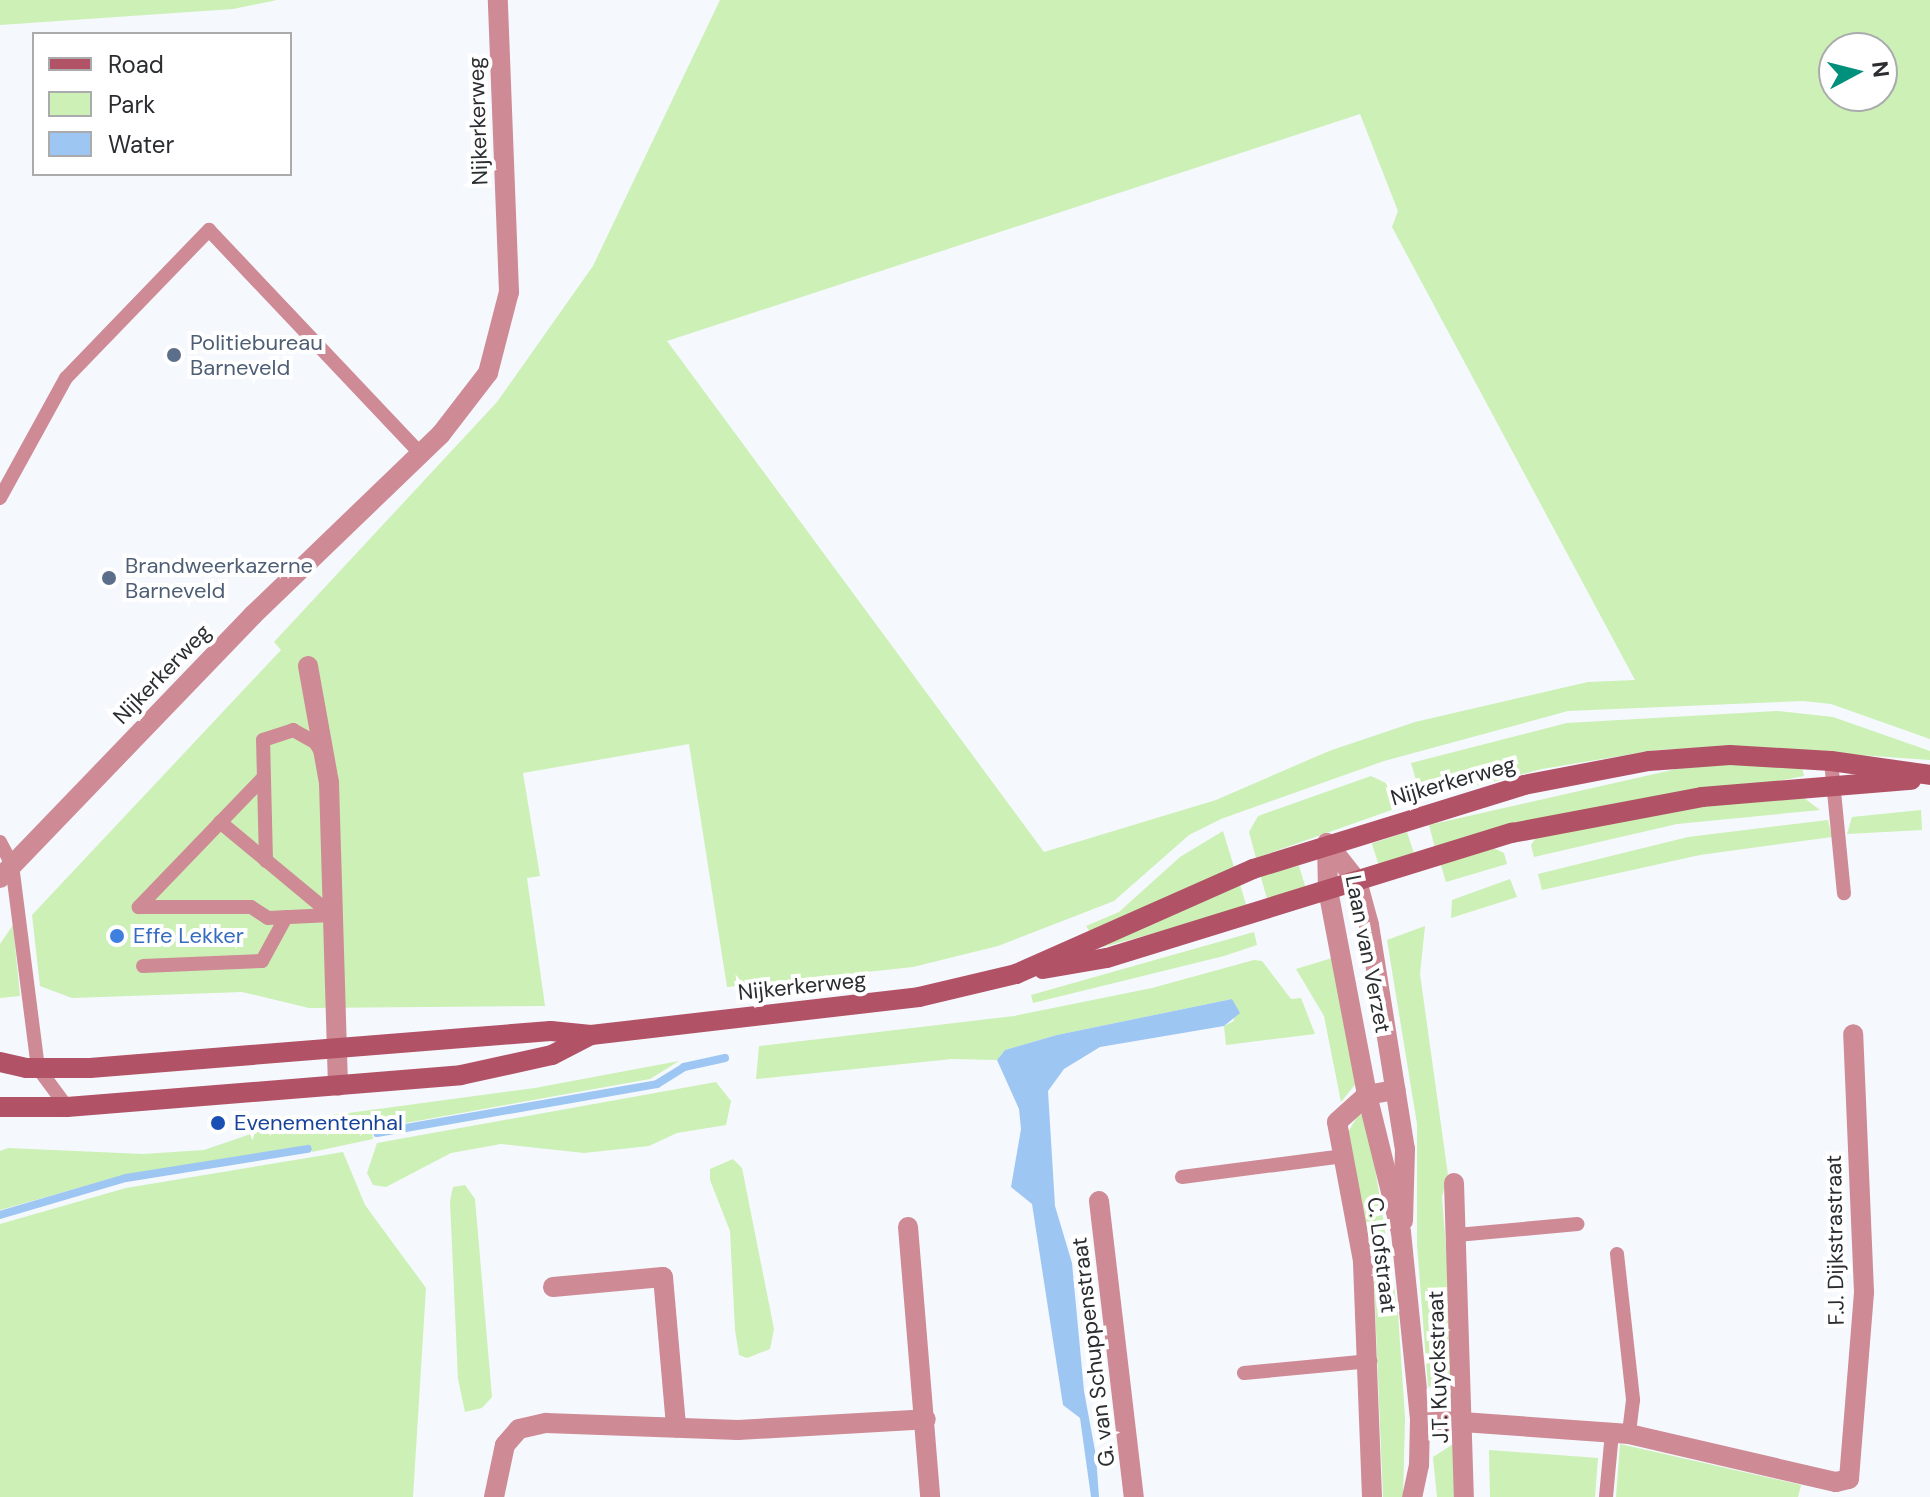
<!DOCTYPE html>
<style>
body{margin:0}
#map{position:relative;width:1930px;height:1497px;overflow:hidden;background:#f5f8fd;font-family:"DM Sans",sans-serif}
div>[style]{position:absolute}
.green>*{inset:0;background:#ccf0b5;transform-origin:0 0}
.water>*{inset:0;background:#9ec6f2}
.stream>*{height:8px;margin:-4px;padding:0 4px;transform-origin:4px;border-radius:4px;background:#9ec6f2}
.lane>*{height:14px;margin:-7px;padding:0 7px;transform-origin:7px;border-radius:7px;background:#ce8a95}
.street>*{height:20px;margin:-10px;padding:0 10px;transform-origin:10px;border-radius:10px;background:#ce8a95}
.secondary>*{height:20px;margin:-10px;padding:0 10px;transform-origin:10px;border-radius:10px;background:#b25266}
.dots>*{width:22px;height:22px;translate:-50% -50%;box-sizing:border-box;border:4px solid #fff;border-radius:50%}
span{translate:-50% -50%;white-space:nowrap;text-align:center;line-height:1.15;-webkit-text-stroke:8px #fff;paint-order:stroke}
.street-label{font-size:22px;color:#2b2d30}
.service-label{font-size:22px;color:#4e5e75}
.left{translate:0 -50%;text-align:left}
.shop-label{font-size:22px;color:#366cbe}
.transit-label{font-size:22px;color:#164399}
.legend{position:absolute;left:32px;top:32px;width:260px;height:144px;box-sizing:border-box;background:#fff;border:2px solid #aaabac;margin:0;padding:10px 14px;list-style:none;font-size:24px;color:#2b2d30}
.legend li{display:flex;align-items:center;gap:16px;height:40px}
.legend b{width:40px;border:2px solid #aaabac}
.north{position:absolute;left:1818px;top:32px;width:80px;height:80px;box-sizing:border-box;background:#fff;border:2px solid #aaabac;border-radius:50%;rotate:83deg;font-size:22px;font-weight:700;line-height:32px;text-align:center;color:#2b2d30}
.north::after{content:'';display:block;margin:auto;width:28px;height:36px;background:#00907b;clip-path:polygon(50% 0,100% 100%,50% 72%,0 100%)}
</style>
<div id="map">
<div class="green">
<i style="clip-path:polygon(0 0,277px 0,233px 9px,0 25px)"></i>
<i style="clip-path:polygon(evenodd,720px 0,1930px 0,1930px 739px,1831px 704px,1803px 701px,1568px 711px,1384px 761px,1221px 819px,1189px 835px,1114px 901px,998px 946px,913px 967px,727px 987px,689px 744px,523px 773px,540px 876px,527px 878px,545px 1006px,309px 1008px,242px 992px,72px 998px,40px 986px,32px 915px,281px 650px,274px 642px,497px 402px,593px 266px,720px 0,1834px 48px,1882px 48px,1882px 96px,1834px 96px,1834px 48px,720px 0,1360px 114px,1398px 211px,1392px 227px,1635px 680px,1588px 682px,1415px 722px,1329px 751px,1216px 800px,1044px 852px,667px 341px,1360px 114px)"></i>
<i style="clip-path:polygon(1777px 711px,1833px 717px,1930px 751px,1930px 760px,1734px 746px,1656px 750px,1542px 769px,1422px 800px,1411px 763px,1567px 723px)"></i>
<i style="clip-path:polygon(1703px 763px,1802px 767px,1804px 776px,1435px 848px,1429px 825px)"></i>
<i style="clip-path:polygon(1371px 776px,1394px 787px,1400px 807px,1256px 858px,1249px 832px,1258px 816px)"></i>
<i style="clip-path:polygon(1804px 798px,1820px 810px,1677px 824px,1534px 857px,1531px 845px,1538px 835px,1691px 805px)"></i>
<i style="clip-path:polygon(1921px 810px,1922px 830px,1847px 834px,1852px 817px)"></i>
<i style="clip-path:polygon(1828px 820px,1832px 837px,1700px 855px,1542px 890px,1538px 874px,1688px 837px)"></i>
<i style="clip-path:polygon(1223px 831px,1234px 867px,1090px 932px,1086px 926px,1119px 912px,1180px 857px)"></i>
<i style="left:1407px;top:832px;width:23px;height:37px;rotate:72deg"></i>
<i style="clip-path:polygon(1491px 847px,1504px 853px,1507px 864px,1446px 882px,1440px 862px)"></i>
<i style="clip-path:polygon(1299px 866px,1306px 889px,1268px 902px,1260px 874px)"></i>
<i style="clip-path:polygon(1510px 879px,1517px 897px,1451px 918px,1452px 900px)"></i>
<i style="clip-path:polygon(1239px 881px,1247px 908px,1103px 947px,1102px 945px)"></i>
<i style="clip-path:polygon(13px 925px,20px 996px,0 998px,0 944px)"></i>
<i style="clip-path:polygon(1425px 926px,1420px 974px,1448px 1175px,1442px 1197px,1458px 1401px,1428px 1386px,1417px 1244px,1417px 1124px,1387px 940px)"></i>
<i style="clip-path:polygon(1254px 932px,1257px 945px,1224px 956px,1033px 1003px,1031px 995px)"></i>
<i style="clip-path:polygon(1332px 958px,1357px 1082px,1341px 1102px,1324px 1016px,1296px 969px)"></i>
<i style="clip-path:polygon(1254px 960px,1262px 961px,1291px 999px,1301px 998px,1315px 1034px,1226px 1045px,1224px 1026px,1234px 1021px,1232px 999px,1057px 1035px,1005px 1050px,997px 1060px,952px 1059px,756px 1079px,759px 1046px,1014px 1016px,1152px 988px)"></i>
<i style="clip-path:polygon(679px 1061px,650px 1079px,372px 1129px,373px 1139px,312px 1152px,310px 1145px,124px 1175px,0 1210px,0 1151px,8px 1148px,143px 1154px,204px 1150px,289px 1121px,535px 1088px)"></i>
<i style="clip-path:polygon(716px 1082px,731px 1101px,726px 1125px,677px 1133px,649px 1146px,584px 1153px,501px 1144px,451px 1153px,386px 1187px,373px 1185px,367px 1173px,377px 1143px)"></i>
<i style="clip-path:polygon(1359px 1114px,1367px 1117px,1398px 1313px,1405px 1418px,1403px 1497px,1383px 1497px,1374px 1282px,1348px 1132px)"></i>
<i style="clip-path:polygon(343px 1152px,365px 1205px,426px 1288px,413px 1497px,0 1497px,0 1224px,126px 1188px)"></i>
<i style="clip-path:polygon(733px 1159px,742px 1168px,774px 1329px,770px 1349px,747px 1358px,739px 1355px,735px 1330px,730px 1231px,710px 1180px,710px 1169px)"></i>
<i style="clip-path:polygon(465px 1185px,475px 1199px,492px 1397px,482px 1408px,465px 1412px,458px 1379px,450px 1201px,453px 1187px)"></i>
<i style="clip-path:polygon(1455px 1443px,1456px 1497px,1437px 1497px,1433px 1457px)"></i>
<i style="clip-path:polygon(1620px 1444px,1801px 1485px,1798px 1497px,1616px 1497px)"></i>
<i style="clip-path:polygon(1489px 1450px,1598px 1458px,1595px 1497px,1490px 1497px)"></i>
</div>
<div class="water">
<i style="clip-path:polygon(1232px 999px,1240px 1013px,1224px 1026px,1100px 1047px,1064px 1069px,1048px 1091px,1055px 1206px,1072px 1263px,1084px 1391px,1096px 1456px,1099px 1497px,1091px 1497px,1080px 1418px,1063px 1405px,1032px 1204px,1011px 1187px,1021px 1129px,1019px 1109px,997px 1060px,1005px 1050px,1057px 1035px)"></i>
</div>
<div class="stream">
<i style="left:377px;top:1133px;width:284px;rotate:-9.9deg"></i>
<i style="left:657px;top:1084px;width:32px;rotate:-32deg"></i>
<i style="left:684px;top:1067px;width:42px;rotate:-12.4deg"></i>
<i style="left:0;top:1215px;width:131px;rotate:-16.4deg"></i>
<i style="left:126px;top:1178px;width:184px;rotate:-9.1deg"></i>
</div>
<div class="lane">
<i style="left:0;top:498px;width:137px;rotate:-61.2deg"></i>
<i style="left:66px;top:378px;width:206px;rotate:-46deg"></i>
<i style="left:209px;top:230px;width:308px;rotate:46.6deg"></i>
<i style="left:1831px;top:761px;width:133px;rotate:84.4deg"></i>
<i style="left:262px;top:779px;width:178px;rotate:133.9deg"></i>
<i style="left:139px;top:907px;width:112px"></i>
<i style="left:251px;top:907px;width:20px;rotate:33deg"></i>
<i style="left:268px;top:918px;width:64px;rotate:-2.7deg"></i>
<i style="left:220px;top:822px;width:146px;rotate:39.7deg"></i>
<i style="left:0;top:842px;width:26px;rotate:62deg"></i>
<i style="left:12px;top:865px;width:205px;rotate:82.7deg"></i>
<i style="left:38px;top:1068px;width:49px;rotate:53.4deg"></i>
<i style="left:266px;top:861px;width:121px;rotate:-91.4deg"></i>
<i style="left:263px;top:740px;width:32px;rotate:-18deg"></i>
<i style="left:293px;top:730px;width:25px;rotate:29deg"></i>
<i style="left:315px;top:742px;width:13px;rotate:58deg"></i>
<i style="left:143px;top:966px;width:119px;rotate:-2.4deg"></i>
<i style="left:262px;top:961px;width:50px;rotate:-61.4deg"></i>
<i style="left:1182px;top:1177px;width:163px;rotate:-7.4deg"></i>
<i style="left:1457px;top:1235px;width:121px;rotate:-5.2deg"></i>
<i style="left:1617px;top:1254px;width:147px;rotate:83.7deg"></i>
<i style="left:1633px;top:1400px;width:34px;rotate:97deg"></i>
<i style="left:1244px;top:1373px;width:127px;rotate:-5.4deg"></i>
<i style="left:1606px;top:1497px;width:65px;rotate:-84.7deg"></i>
</div>
<div class="street">
<i style="left:308px;top:666px;width:119px;rotate:79.8deg"></i>
<i style="left:329px;top:783px;width:303px;rotate:88.3deg"></i>
<i style="left:1327px;top:843px;width:47px;rotate:88.8deg"></i>
<i style="left:1328px;top:890px;width:209px;rotate:79.2deg"></i>
<i style="left:1367px;top:1095px;width:141px;rotate:76.1deg"></i>
<i style="left:1401px;top:1232px;width:188px;rotate:84.2deg"></i>
<i style="left:1420px;top:1419px;width:46px;rotate:91.2deg"></i>
<i style="left:1419px;top:1465px;width:33px;rotate:102deg"></i>
<i style="left:1327px;top:843px;width:48px;rotate:51.7deg"></i>
<i style="left:1357px;top:881px;width:46px;rotate:74.7deg"></i>
<i style="left:1369px;top:925px;width:227px;rotate:80.9deg"></i>
<i style="left:1405px;top:1149px;width:72px;rotate:91.6deg"></i>
<i style="left:0;top:878px;width:365px;rotate:-46.1deg"></i>
<i style="left:253px;top:615px;width:261px;rotate:-43.9deg"></i>
<i style="left:441px;top:434px;width:77px;rotate:-52.4deg"></i>
<i style="left:488px;top:373px;width:84px;rotate:-75.5deg"></i>
<i style="left:509px;top:292px;width:292px;rotate:-92.2deg"></i>
<i style="left:1454px;top:1183px;width:314px;rotate:88.2deg"></i>
<i style="left:1099px;top:1201px;width:298px;rotate:83.3deg"></i>
<i style="left:908px;top:1227px;width:271px;rotate:85.3deg"></i>
<i style="left:553px;top:1287px;width:110px;rotate:-5.2deg"></i>
<i style="left:663px;top:1277px;width:151px;rotate:85deg"></i>
<i style="left:1420px;top:1419px;width:210px;rotate:4.1deg"></i>
<i style="left:1629px;top:1434px;width:212px;rotate:13.1deg"></i>
<i style="left:1836px;top:1482px;width:13px;rotate:-13deg"></i>
<i style="left:1849px;top:1479px;width:188px;rotate:-85.4deg"></i>
<i style="left:1864px;top:1292px;width:258px;rotate:-92.4deg"></i>
<i style="left:494px;top:1497px;width:53px;rotate:-78.1deg"></i>
<i style="left:505px;top:1445px;width:21px;rotate:-49deg"></i>
<i style="left:519px;top:1429px;width:28px;rotate:-13deg"></i>
<i style="left:546px;top:1423px;width:192px;rotate:2.1deg"></i>
<i style="left:738px;top:1430px;width:188px;rotate:-3.3deg"></i>
<i style="left:1372px;top:1497px;width:236px;rotate:-92.2deg"></i>
<i style="left:1363px;top:1261px;width:141px;rotate:-100.6deg"></i>
<i style="left:1337px;top:1122px;width:40px;rotate:-42deg"></i>
<i style="left:1367px;top:1095px;width:29px;rotate:-10deg"></i>
</div>
<div class="secondary">
<i style="left:1043px;top:969px;width:65px;rotate:-9.8deg"></i>
<i style="left:1107px;top:958px;width:424px;rotate:-17.2deg"></i>
<i style="left:1512px;top:833px;width:193px;rotate:-10.7deg"></i>
<i style="left:1702px;top:797px;width:210px;rotate:-4.7deg"></i>
<i style="left:0;top:1062px;width:27px;rotate:13deg"></i>
<i style="left:26px;top:1068px;width:64px"></i>
<i style="left:90px;top:1068px;width:462px;rotate:-4.6deg"></i>
<i style="left:551px;top:1031px;width:40px;rotate:5.7deg"></i>
<i style="left:591px;top:1035px;width:330px;rotate:-6.6deg"></i>
<i style="left:919px;top:997px;width:100px;rotate:-13.3deg"></i>
<i style="left:1016px;top:974px;width:259px;rotate:-23.9deg"></i>
<i style="left:1253px;top:869px;width:284px;rotate:-17.2deg"></i>
<i style="left:1524px;top:785px;width:127px;rotate:-10.9deg"></i>
<i style="left:1649px;top:761px;width:81px;rotate:-4.2deg"></i>
<i style="left:1730px;top:755px;width:101px;rotate:3.4deg"></i>
<i style="left:1831px;top:761px;width:100px;rotate:8deg"></i>
<i style="left:0;top:1107px;width:67px"></i>
<i style="left:67px;top:1107px;width:395px;rotate:-4.6deg"></i>
<i style="left:461px;top:1075px;width:93px;rotate:-12.4deg"></i>
<i style="left:552px;top:1055px;width:44px;rotate:-27.1deg"></i>
</div>
<div class="dots">
<i style="left:174px;top:355px;background:#5c6f8a"></i>
<i style="left:109px;top:578px;background:#5c6f8a"></i>
<i style="left:117px;top:936px;background:#3f7fe0"></i>
<i style="left:218px;top:1123px;background:#1a4fb4"></i>
</div>
<div class="street-label">
<span style="left:478px;top:121px;rotate:-92deg">Nijkerkerweg</span>
<span style="left:162px;top:674px;rotate:-46deg">Nijkerkerweg</span>
<span style="left:1453px;top:781px;rotate:-16deg">Nijkerkerweg</span>
<span style="left:1368px;top:954px;rotate:79deg">Laan van Verzet</span>
<span style="left:802px;top:986px;rotate:-6deg">Nijkerkerweg</span>
<span style="left:1835px;top:1240px;rotate:-91deg">F.J. Dijkstrastraat</span>
<span style="left:1382px;top:1255px;rotate:83deg">C. Lofstraat</span>
<span style="left:1093px;top:1352px;rotate:-97deg">G. van Schuppenstraat</span>
<span style="left:1438px;top:1367px;rotate:-92deg">J.T. Kuyckstraat</span>
</div>
<div class="service-label">
<span class="left" style="left:190px;top:355px">Politiebureau<br>Barneveld</span>
<span class="left" style="left:125px;top:578px">Brandweerkazerne<br>Barneveld</span>
</div>
<div class="shop-label">
<span class="left" style="left:133px;top:936px">Effe Lekker</span>
</div>
<div class="transit-label">
<span class="left" style="left:234px;top:1123px">Evenementenhal</span>
</div>
<ul class="legend">
<li><b style="height:10px;background:#b25266"></b>Road</li>
<li><b style="height:22px;background:#ccf0b5"></b>Park</li>
<li><b style="height:22px;background:#9ec6f2"></b>Water</li>
</ul>
<div class="north">N</div>
</div>
